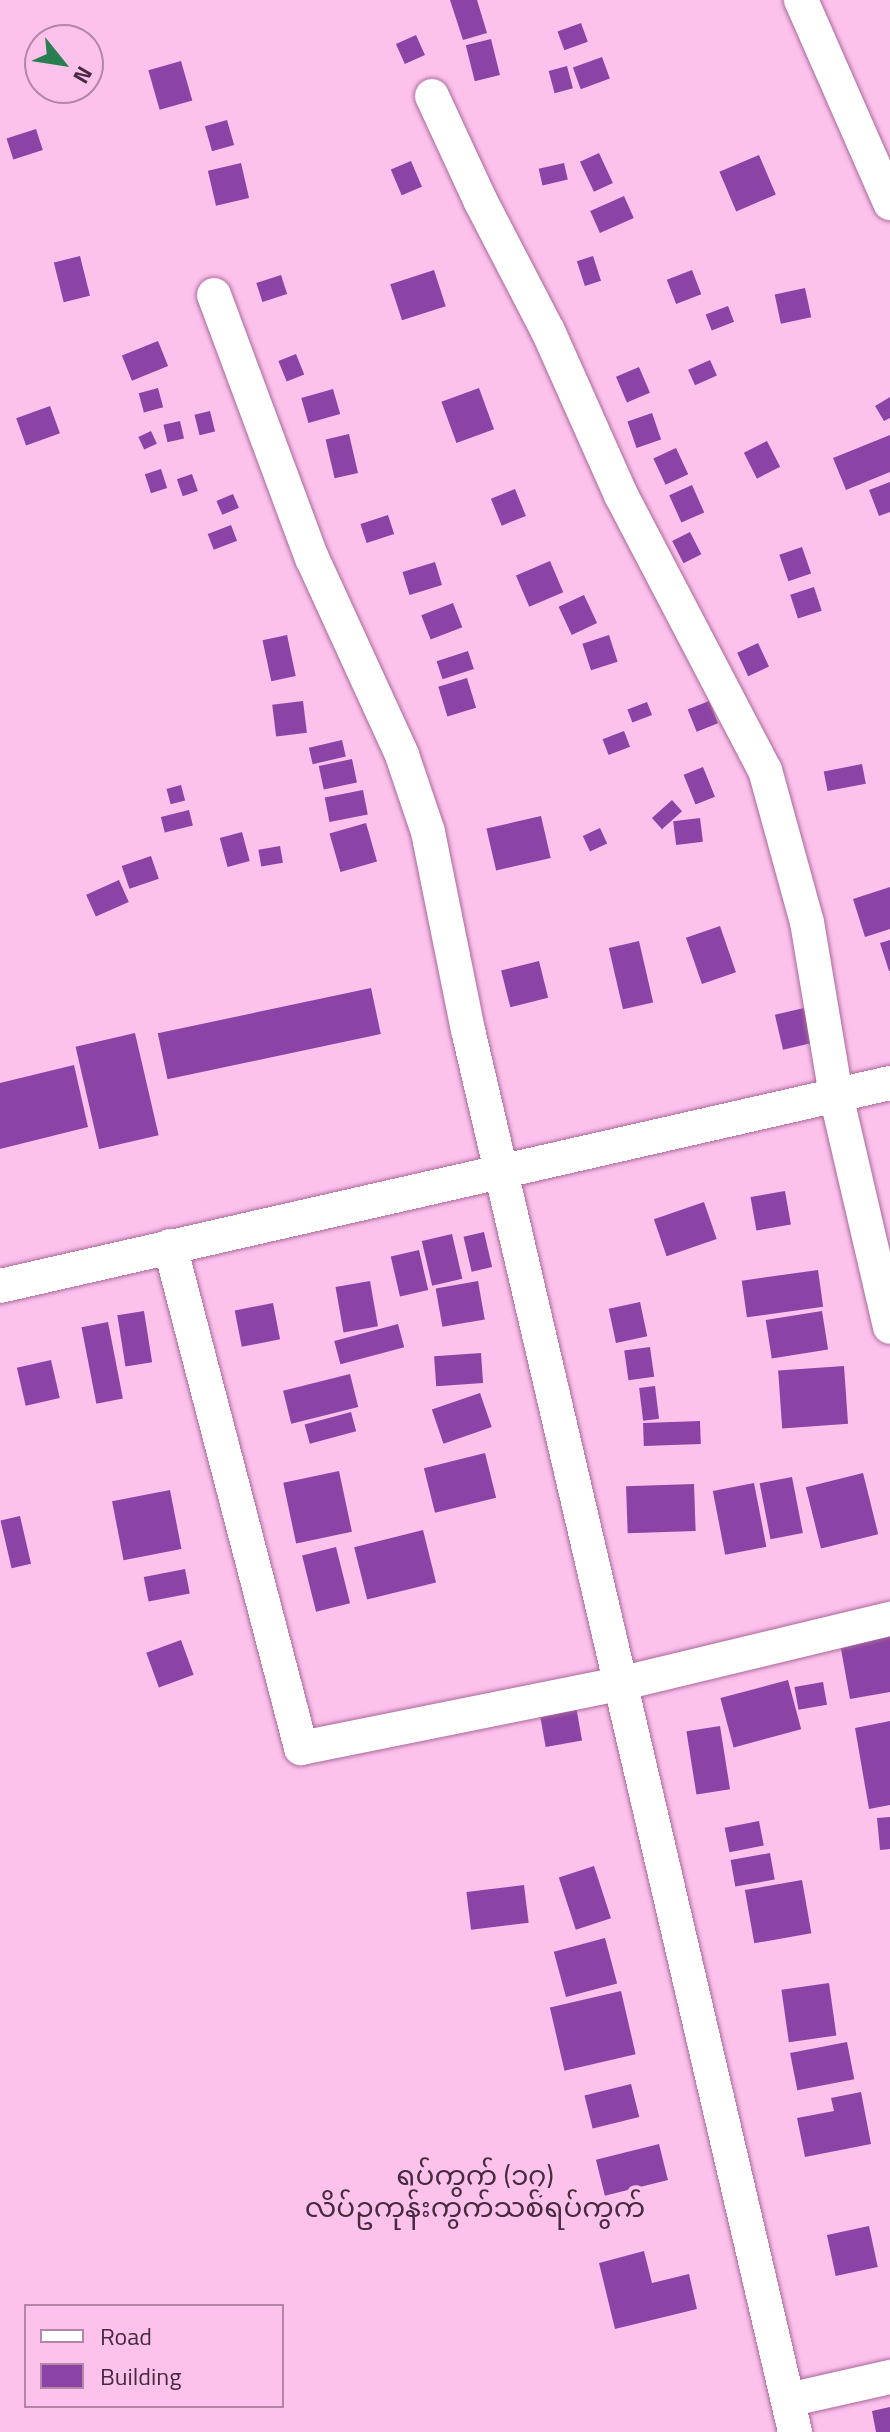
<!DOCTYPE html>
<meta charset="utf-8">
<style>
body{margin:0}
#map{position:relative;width:890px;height:2432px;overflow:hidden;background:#fcc2ec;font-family:"Titillium Web","Noto Sans Myanmar",sans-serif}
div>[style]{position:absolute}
.building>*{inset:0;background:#8b44a5;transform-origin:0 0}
.roads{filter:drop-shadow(0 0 2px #aa689a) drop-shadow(0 0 2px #aa689a)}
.street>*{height:34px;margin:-17px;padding:0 17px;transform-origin:17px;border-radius:17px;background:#fff}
span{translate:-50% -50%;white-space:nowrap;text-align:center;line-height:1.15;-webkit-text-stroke:8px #fcc2ec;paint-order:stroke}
.quarter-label{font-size:28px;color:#462a3f}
.legend{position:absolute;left:24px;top:2304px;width:260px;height:104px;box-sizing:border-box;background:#fcc2ec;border:2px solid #b385a7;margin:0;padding:10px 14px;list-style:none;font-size:24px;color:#462a3f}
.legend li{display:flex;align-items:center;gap:16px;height:40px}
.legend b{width:40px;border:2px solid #b385a7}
.north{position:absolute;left:24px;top:24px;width:80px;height:80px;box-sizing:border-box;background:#fcc2ec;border:2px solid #b385a7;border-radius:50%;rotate:120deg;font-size:22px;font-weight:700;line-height:32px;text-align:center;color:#462a3f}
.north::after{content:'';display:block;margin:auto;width:28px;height:36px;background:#287d51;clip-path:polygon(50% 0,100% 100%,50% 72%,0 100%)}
</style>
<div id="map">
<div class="building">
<i style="clip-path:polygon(450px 0,477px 0,487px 33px,463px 40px)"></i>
<i style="left:581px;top:23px;width:20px;height:25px;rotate:70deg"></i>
<i style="left:416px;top:35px;width:22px;height:22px;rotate:66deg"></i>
<i style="left:491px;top:39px;width:37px;height:26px;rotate:76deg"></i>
<i style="left:602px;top:57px;width:23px;height:31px;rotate:70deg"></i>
<i style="left:181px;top:61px;width:41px;height:34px;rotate:74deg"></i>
<i style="left:567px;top:66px;width:23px;height:19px;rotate:75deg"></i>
<i style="left:227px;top:120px;width:26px;height:23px;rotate:74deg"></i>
<i style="left:36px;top:129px;width:22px;height:31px;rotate:72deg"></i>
<i style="left:599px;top:153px;width:33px;height:21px;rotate:65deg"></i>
<i style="left:759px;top:155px;width:43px;height:43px;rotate:67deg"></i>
<i style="left:411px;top:161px;width:28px;height:22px;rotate:67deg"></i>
<i style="left:241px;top:163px;width:36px;height:34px;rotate:77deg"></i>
<i style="left:564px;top:163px;width:17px;height:26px;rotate:77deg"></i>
<i style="left:624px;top:196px;width:24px;height:37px;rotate:66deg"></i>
<i style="left:80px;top:256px;width:41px;height:27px;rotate:76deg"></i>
<i style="left:593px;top:256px;width:26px;height:17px;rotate:72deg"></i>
<i style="left:434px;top:270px;width:38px;height:46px;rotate:72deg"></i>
<i style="left:692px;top:270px;width:26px;height:27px;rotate:69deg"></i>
<i style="left:281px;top:275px;width:20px;height:26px;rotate:72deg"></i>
<i style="left:805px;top:288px;width:30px;height:31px;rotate:78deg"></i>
<i style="left:728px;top:306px;width:17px;height:24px;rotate:69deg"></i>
<i style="left:158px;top:341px;width:27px;height:39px;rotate:68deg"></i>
<i style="left:296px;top:354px;width:22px;height:19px;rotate:68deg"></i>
<i style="left:710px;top:360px;width:17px;height:24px;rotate:66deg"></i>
<i style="left:639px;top:367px;width:28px;height:25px;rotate:67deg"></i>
<i style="left:158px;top:388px;width:20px;height:20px;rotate:75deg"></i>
<i style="left:479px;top:388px;width:44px;height:40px;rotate:70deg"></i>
<i style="left:333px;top:389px;width:26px;height:33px;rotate:74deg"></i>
<i style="clip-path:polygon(890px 397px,890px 418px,884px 421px,875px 406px)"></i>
<i style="left:50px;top:406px;width:29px;height:36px;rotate:70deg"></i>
<i style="left:210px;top:411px;width:21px;height:16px;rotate:76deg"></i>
<i style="left:652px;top:413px;width:28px;height:26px;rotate:71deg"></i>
<i style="left:180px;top:421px;width:18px;height:17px;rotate:77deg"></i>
<i style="left:151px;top:431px;width:14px;height:14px;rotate:65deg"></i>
<i style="left:349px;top:434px;width:40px;height:24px;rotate:77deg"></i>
<i style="clip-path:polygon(890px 435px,890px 472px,846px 490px,833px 458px)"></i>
<i style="left:767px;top:441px;width:29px;height:26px;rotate:63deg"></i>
<i style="left:676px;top:448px;width:29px;height:25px;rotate:65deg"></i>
<i style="left:161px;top:469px;width:20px;height:17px;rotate:72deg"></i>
<i style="left:192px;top:474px;width:18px;height:16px;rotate:71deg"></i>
<i style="clip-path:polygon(890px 482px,890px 512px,879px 516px,869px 490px)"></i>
<i style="left:692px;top:485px;width:30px;height:25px;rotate:66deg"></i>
<i style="left:515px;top:489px;width:29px;height:26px;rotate:68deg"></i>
<i style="left:233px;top:494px;width:15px;height:18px;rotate:67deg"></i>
<i style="left:388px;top:515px;width:20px;height:29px;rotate:72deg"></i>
<i style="left:231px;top:525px;width:17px;height:25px;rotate:69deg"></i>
<i style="left:690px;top:532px;width:25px;height:20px;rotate:63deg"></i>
<i style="left:802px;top:547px;width:28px;height:24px;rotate:71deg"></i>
<i style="left:550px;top:561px;width:34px;height:37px;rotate:67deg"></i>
<i style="left:435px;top:562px;width:24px;height:34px;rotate:73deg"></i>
<i style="left:814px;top:587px;width:25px;height:25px;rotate:72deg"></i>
<i style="left:584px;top:595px;width:31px;height:28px;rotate:65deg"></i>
<i style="left:453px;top:603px;width:26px;height:34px;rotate:69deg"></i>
<i style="left:287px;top:635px;width:42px;height:25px;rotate:78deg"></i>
<i style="left:609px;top:635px;width:28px;height:28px;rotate:72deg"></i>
<i style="left:758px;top:643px;width:26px;height:23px;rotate:65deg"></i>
<i style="left:468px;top:651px;width:19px;height:33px;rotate:72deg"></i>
<i style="left:467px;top:678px;width:31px;height:30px;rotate:73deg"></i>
<i style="left:303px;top:701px;width:32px;height:31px;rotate:83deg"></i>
<i style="left:709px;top:701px;width:24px;height:23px;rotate:68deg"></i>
<i style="left:647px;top:702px;width:14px;height:21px;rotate:69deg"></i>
<i style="left:624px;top:731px;width:17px;height:23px;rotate:69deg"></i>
<i style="left:342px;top:740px;width:17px;height:34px;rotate:77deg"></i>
<i style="left:352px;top:759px;width:24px;height:34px;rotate:78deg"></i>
<i style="left:862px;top:764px;width:20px;height:39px;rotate:79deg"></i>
<i style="left:703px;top:767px;width:32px;height:21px;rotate:68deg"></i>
<i style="left:181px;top:785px;width:16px;height:15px;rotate:75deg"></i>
<i style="left:363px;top:790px;width:25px;height:39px;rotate:79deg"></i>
<i style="left:672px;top:800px;width:15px;height:27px;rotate:48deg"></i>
<i style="left:189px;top:810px;width:16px;height:29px;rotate:76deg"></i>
<i style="left:541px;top:816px;width:43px;height:56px;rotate:77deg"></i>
<i style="left:700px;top:818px;width:24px;height:27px;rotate:83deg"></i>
<i style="left:366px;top:823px;width:40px;height:38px;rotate:74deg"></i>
<i style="left:600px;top:828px;width:17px;height:19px;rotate:65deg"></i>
<i style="left:242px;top:832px;width:30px;height:23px;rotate:75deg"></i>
<i style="left:280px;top:846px;width:17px;height:22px;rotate:80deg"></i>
<i style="left:151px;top:856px;width:24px;height:31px;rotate:71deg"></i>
<i style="left:119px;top:880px;width:24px;height:36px;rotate:66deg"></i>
<i style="clip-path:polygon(890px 887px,890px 929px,865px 937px,853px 899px)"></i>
<i style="left:720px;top:926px;width:49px;height:36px;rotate:71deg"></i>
<i style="clip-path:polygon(890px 940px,890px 971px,889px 971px,880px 943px)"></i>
<i style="left:639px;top:941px;width:63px;height:31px;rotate:77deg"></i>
<i style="left:539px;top:961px;width:38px;height:39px;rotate:76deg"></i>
<i style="left:371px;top:988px;width:47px;height:218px;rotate:78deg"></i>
<i style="left:808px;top:1007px;width:36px;height:34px;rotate:77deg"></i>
<i style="left:135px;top:1033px;width:105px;height:61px;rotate:77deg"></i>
<i style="clip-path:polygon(74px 1065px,88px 1127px,0 1149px,0 1083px)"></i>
<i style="left:785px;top:1191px;width:34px;height:35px;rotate:80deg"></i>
<i style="left:704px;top:1202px;width:39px;height:53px;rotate:71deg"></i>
<i style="left:484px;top:1232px;width:36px;height:21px;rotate:77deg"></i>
<i style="left:452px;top:1234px;width:46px;height:31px;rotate:77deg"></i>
<i style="left:419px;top:1250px;width:41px;height:29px;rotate:77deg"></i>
<i style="left:818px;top:1270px;width:37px;height:77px;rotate:82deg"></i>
<i style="left:370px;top:1281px;width:46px;height:35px;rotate:80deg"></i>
<i style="left:478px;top:1281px;width:39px;height:43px;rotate:80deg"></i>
<i style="left:640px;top:1302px;width:35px;height:32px;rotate:78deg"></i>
<i style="left:273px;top:1303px;width:37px;height:39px;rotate:79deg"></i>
<i style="left:144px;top:1311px;width:52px;height:27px;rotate:81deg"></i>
<i style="left:822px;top:1311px;width:39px;height:57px;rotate:81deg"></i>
<i style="left:108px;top:1322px;width:78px;height:27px;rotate:79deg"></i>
<i style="left:398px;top:1324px;width:24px;height:66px;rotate:75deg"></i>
<i style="left:650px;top:1347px;width:30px;height:26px;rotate:82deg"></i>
<i style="left:481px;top:1353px;width:30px;height:47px;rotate:86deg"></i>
<i style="left:51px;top:1360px;width:39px;height:35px;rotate:77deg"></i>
<i style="left:844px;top:1366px;width:58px;height:66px;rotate:86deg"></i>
<i style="left:350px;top:1374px;width:34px;height:69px;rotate:76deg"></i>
<i style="left:655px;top:1386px;width:33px;height:16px;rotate:83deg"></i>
<i style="left:480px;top:1393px;width:36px;height:51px;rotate:71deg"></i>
<i style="left:351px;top:1412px;width:20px;height:48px;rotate:75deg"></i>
<i style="left:700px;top:1421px;width:23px;height:57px;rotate:88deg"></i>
<i style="left:485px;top:1453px;width:46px;height:63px;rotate:76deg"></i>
<i style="left:339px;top:1471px;width:62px;height:57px;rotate:78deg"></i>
<i style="left:863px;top:1473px;width:63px;height:59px;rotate:76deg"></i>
<i style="left:792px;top:1477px;width:57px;height:33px;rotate:79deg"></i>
<i style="left:754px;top:1483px;width:65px;height:42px;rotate:79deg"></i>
<i style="left:694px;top:1484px;width:47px;height:68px;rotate:88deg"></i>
<i style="left:170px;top:1490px;width:60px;height:59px;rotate:79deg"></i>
<i style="left:20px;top:1516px;width:49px;height:20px;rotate:77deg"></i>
<i style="left:423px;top:1530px;width:54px;height:71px;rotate:76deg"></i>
<i style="left:336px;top:1547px;width:58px;height:35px;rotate:76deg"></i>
<i style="left:185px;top:1569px;width:25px;height:42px;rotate:79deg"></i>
<i style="clip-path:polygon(890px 1629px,890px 1692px,850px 1699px,839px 1638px)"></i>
<i style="left:181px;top:1640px;width:37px;height:37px;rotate:70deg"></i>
<i style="left:788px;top:1680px;width:51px;height:70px;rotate:75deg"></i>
<i style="left:823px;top:1682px;width:23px;height:29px;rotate:80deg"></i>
<i style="left:576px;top:1706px;width:35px;height:37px;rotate:80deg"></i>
<i style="clip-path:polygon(890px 1721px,890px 1805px,869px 1809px,855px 1728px)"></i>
<i style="left:720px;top:1726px;width:64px;height:34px;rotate:81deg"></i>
<i style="clip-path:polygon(890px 1817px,890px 1849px,880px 1850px,877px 1818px)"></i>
<i style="left:759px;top:1821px;width:25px;height:35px;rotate:79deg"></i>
<i style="left:770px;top:1853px;width:27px;height:40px;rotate:80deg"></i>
<i style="left:594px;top:1866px;width:55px;height:37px;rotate:72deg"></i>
<i style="left:802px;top:1880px;width:54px;height:58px;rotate:80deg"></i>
<i style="left:524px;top:1885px;width:38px;height:58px;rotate:83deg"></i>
<i style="left:605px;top:1938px;width:47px;height:53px;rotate:75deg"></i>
<i style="left:829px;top:1983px;width:53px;height:48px;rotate:82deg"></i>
<i style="left:621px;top:1991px;width:65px;height:73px;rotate:77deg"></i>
<i style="left:847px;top:2042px;width:38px;height:58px;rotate:79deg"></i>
<i style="left:631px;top:2084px;width:34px;height:48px;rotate:76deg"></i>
<i style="clip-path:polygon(861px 2092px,871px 2144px,805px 2157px,797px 2118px,834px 2111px,831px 2098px)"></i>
<i style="left:659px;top:2144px;width:37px;height:65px;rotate:76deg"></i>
<i style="left:869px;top:2226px;width:42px;height:43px;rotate:78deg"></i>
<i style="clip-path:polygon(644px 2251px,652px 2283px,689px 2274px,697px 2309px,615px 2329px,599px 2263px)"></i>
<i style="clip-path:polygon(890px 2407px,890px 2432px,876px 2432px,872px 2411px)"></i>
</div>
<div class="roads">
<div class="street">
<i style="left:801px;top:0;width:222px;rotate:66.3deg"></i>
<i style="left:432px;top:96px;width:117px;rotate:65.2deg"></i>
<i style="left:481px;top:202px;width:145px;rotate:62.6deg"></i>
<i style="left:548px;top:331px;width:180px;rotate:66deg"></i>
<i style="left:621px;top:495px;width:310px;rotate:62.4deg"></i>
<i style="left:765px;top:770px;width:158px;rotate:74.6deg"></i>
<i style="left:807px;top:922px;width:175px;rotate:80.5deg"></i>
<i style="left:836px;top:1095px;width:238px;rotate:76.9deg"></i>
<i style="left:214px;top:295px;width:281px;rotate:69.6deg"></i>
<i style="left:312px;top:558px;width:217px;rotate:65.4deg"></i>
<i style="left:402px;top:755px;width:81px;rotate:71.3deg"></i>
<i style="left:428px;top:832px;width:202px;rotate:78.6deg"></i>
<i style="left:468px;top:1030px;width:1440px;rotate:76.87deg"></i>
<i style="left:170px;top:1246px;width:519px;rotate:75.37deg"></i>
<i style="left:301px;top:1748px;width:328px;rotate:-11.4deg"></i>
<i style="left:623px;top:1683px;width:275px;rotate:-13.5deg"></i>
<i style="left:0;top:1286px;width:913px;rotate:-12.85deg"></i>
<i style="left:788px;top:2400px;width:105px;rotate:-12.7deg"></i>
</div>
</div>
<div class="quarter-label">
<span style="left:475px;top:2191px">ရပ်ကွက် (၁၇)<br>လိပ်ဥကုန်းကွက်သစ်ရပ်ကွက်</span>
</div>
<ul class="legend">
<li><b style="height:10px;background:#fff"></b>Road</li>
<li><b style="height:22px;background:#8b44a5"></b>Building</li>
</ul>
<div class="north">N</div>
</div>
